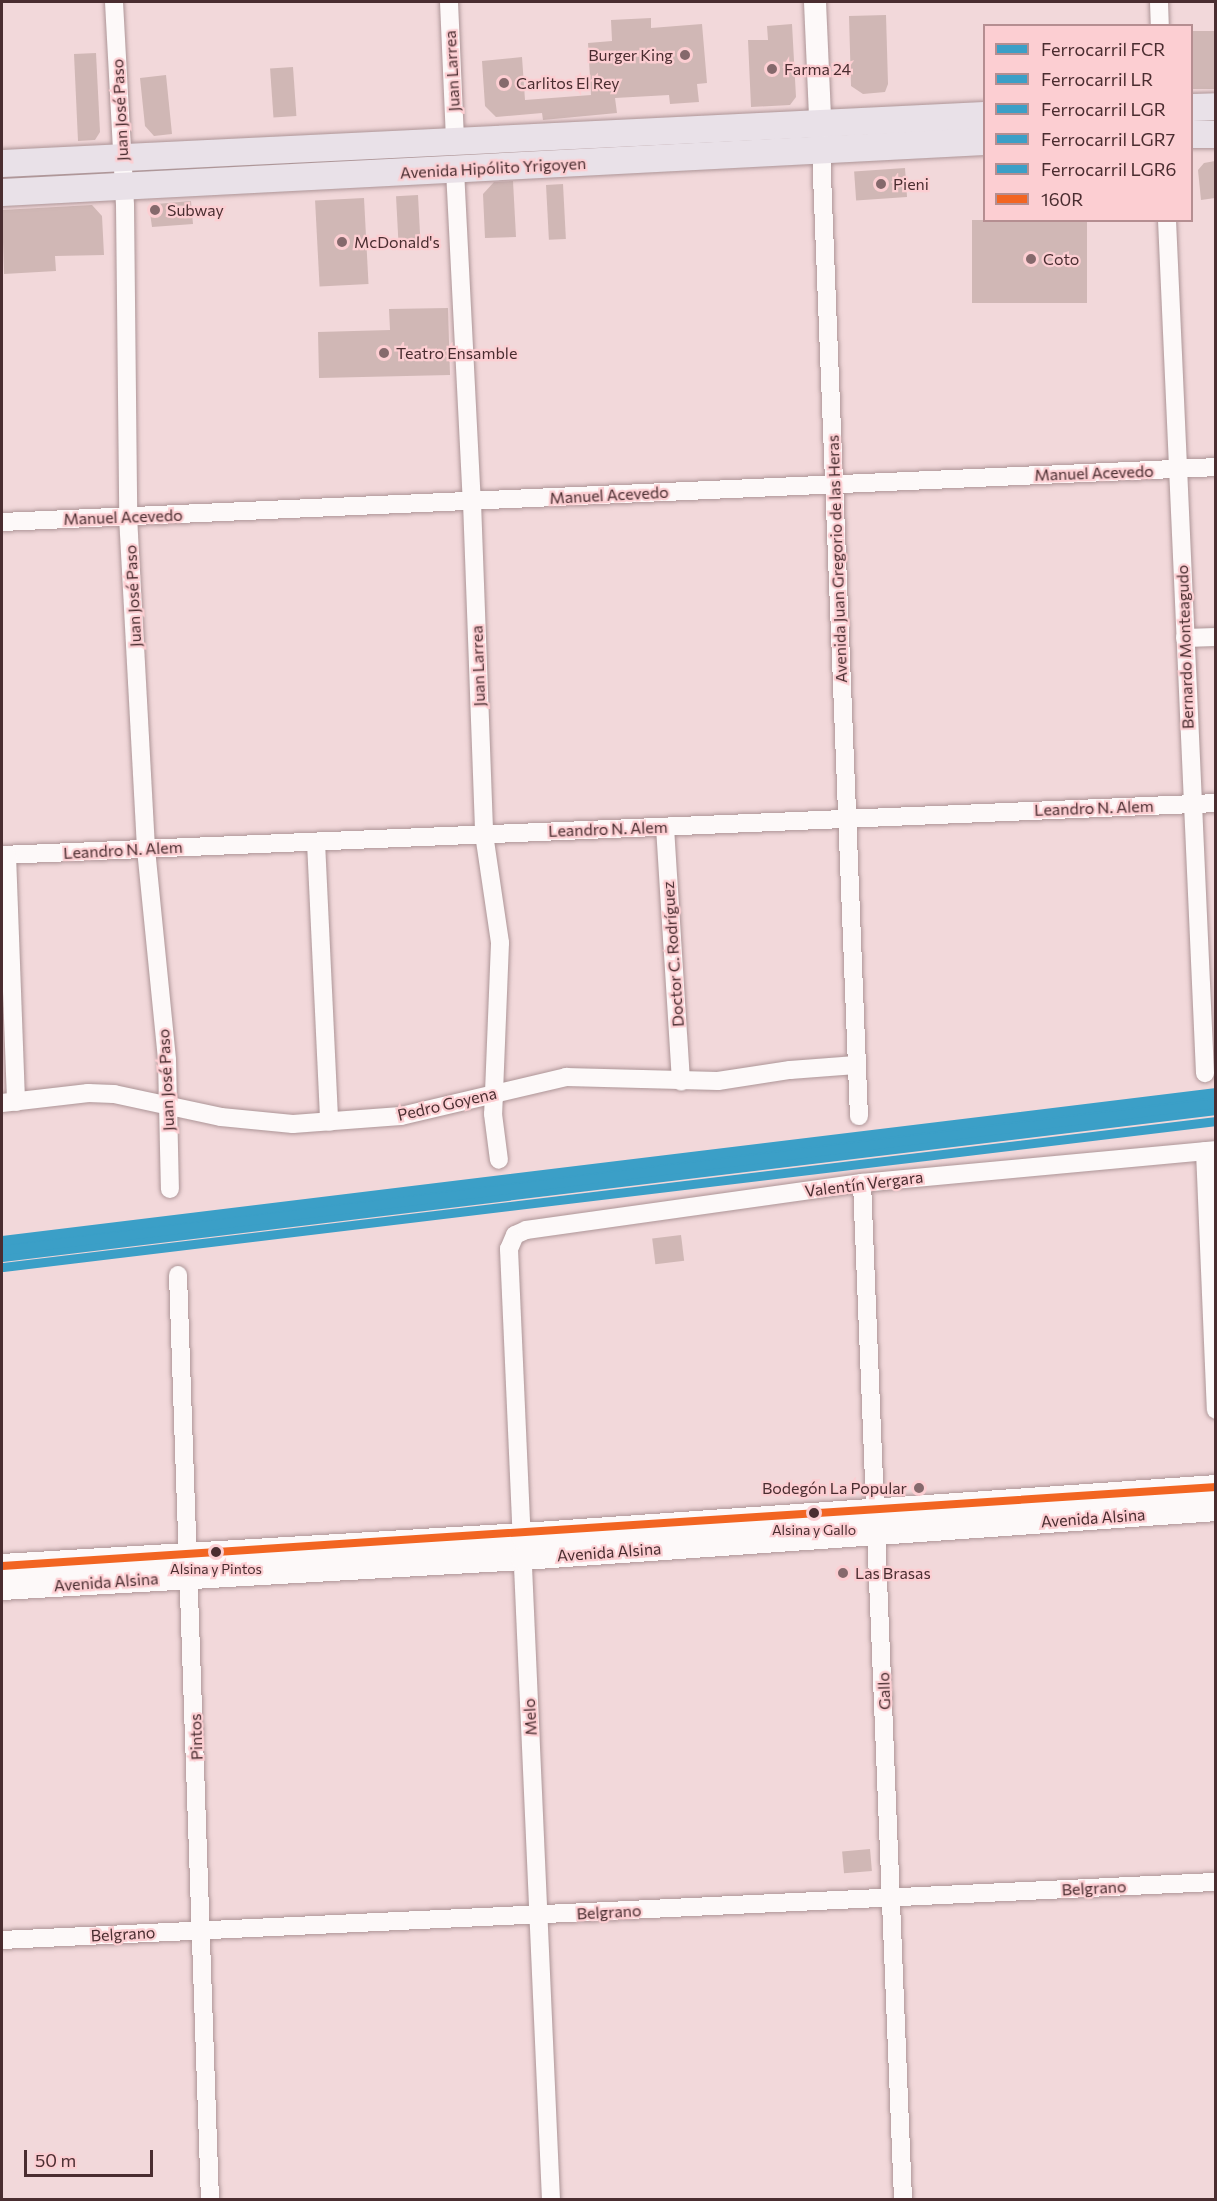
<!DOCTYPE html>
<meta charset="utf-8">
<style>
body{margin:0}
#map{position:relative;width:1217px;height:2201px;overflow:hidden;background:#f2d8da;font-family:Commissioner,sans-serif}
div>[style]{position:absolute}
.building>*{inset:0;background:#d0b7b5;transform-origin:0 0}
.roads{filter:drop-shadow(0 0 2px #ad9597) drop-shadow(0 0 2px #ad9597)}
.minor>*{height:18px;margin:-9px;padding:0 9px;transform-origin:9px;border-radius:9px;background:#fdf9f9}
.tertiary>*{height:22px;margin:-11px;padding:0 11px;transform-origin:11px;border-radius:11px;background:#fdf9f9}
.secondary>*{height:24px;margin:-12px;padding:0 12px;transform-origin:12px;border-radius:12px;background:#fdf9f9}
.primary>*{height:27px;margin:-13.5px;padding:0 13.5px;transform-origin:13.5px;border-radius:13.5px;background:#e9e1e8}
.bus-1>*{height:8px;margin:-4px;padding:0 4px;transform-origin:4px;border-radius:4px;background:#f26522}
.rail-1>*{height:9px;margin:-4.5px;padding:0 4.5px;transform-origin:4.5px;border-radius:4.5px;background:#3b9fc7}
.rail-2>*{height:9px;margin:-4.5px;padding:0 4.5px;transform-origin:4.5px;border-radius:4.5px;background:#3b9fc7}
.rail-3>*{height:9px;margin:-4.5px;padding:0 4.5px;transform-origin:4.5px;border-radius:4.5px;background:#3b9fc7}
.rail-4>*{height:9px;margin:-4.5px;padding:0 4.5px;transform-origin:4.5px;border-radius:4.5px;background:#3b9fc7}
.rail-5>*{height:9px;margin:-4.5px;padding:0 4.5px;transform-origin:4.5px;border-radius:4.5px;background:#3b9fc7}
.dots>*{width:16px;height:16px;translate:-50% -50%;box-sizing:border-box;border:3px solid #fcced2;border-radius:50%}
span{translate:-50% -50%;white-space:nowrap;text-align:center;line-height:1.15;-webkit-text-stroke:4.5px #fcced2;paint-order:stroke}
.bus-label{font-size:14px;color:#4a2d30}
.poi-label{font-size:16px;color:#4a2d30}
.right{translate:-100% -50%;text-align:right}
.left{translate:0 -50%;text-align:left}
.street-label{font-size:16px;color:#4a2d30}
.frame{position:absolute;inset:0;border:3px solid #4a2d30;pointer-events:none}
.legend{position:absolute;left:983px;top:24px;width:210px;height:198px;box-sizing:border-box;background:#fcced2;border:2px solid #b58e91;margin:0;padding:8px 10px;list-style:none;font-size:18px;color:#4a2d30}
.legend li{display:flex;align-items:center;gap:12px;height:30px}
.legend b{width:30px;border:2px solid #b58e91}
.scale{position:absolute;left:24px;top:2150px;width:129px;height:27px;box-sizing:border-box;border:3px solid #4a2d30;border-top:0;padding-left:8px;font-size:18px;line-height:21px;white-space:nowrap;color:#4a2d30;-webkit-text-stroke:4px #fcced2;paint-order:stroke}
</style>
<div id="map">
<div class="building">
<i style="clip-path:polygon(886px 15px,888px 84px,885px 92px,863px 94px,851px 86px,849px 16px)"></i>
<i style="clip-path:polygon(651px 18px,651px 28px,702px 24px,707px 83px,697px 84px,699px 102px,670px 104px,669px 95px,615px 98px,617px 113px,543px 120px,542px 113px,496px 117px,485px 106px,482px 61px,522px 57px,525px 100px,591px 95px,588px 43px,612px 41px,611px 20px)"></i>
<i style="clip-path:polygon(792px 24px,796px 97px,790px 105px,751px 107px,748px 40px,768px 40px,767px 26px)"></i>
<i style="left:1191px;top:31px;width:24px;height:58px"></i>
<i style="clip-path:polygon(96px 53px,100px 132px,95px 140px,78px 141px,74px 54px)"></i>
<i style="left:293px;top:67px;width:49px;height:23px;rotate:86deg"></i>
<i style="clip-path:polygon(166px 75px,172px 134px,154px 136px,145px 126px,140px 78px)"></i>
<i style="clip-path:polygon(1215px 161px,1215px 198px,1201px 200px,1198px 170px,1204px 163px)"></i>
<i style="left:905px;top:168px;width:29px;height:51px;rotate:86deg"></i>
<i style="clip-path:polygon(513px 181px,516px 237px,485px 238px,483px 194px,494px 182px)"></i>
<i style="left:563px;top:184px;width:55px;height:17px;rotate:87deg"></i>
<i style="left:418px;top:195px;width:54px;height:22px;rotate:87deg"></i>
<i style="left:364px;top:198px;width:86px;height:49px;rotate:87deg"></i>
<i style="clip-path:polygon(191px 201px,193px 224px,152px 227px,150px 213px,156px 204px)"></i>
<i style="clip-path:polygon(92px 205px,102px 216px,104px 255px,55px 256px,56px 271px,4px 274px,2px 210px)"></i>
<i style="left:972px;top:220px;width:115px;height:83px"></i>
<i style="clip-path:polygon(448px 308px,450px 375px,319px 378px,318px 332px,390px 330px,389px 309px)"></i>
<i style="left:681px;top:1235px;width:26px;height:29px;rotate:83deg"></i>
<i style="left:870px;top:1849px;width:22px;height:28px;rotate:85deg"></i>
</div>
<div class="roads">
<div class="minor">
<i style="left:114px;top:2px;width:203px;rotate:86.9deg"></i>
<i style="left:125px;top:205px;width:311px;rotate:89.4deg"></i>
<i style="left:128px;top:516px;width:333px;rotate:86.9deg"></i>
<i style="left:146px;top:849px;width:212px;rotate:84.3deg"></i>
<i style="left:167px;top:1060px;width:129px;rotate:88.7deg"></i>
<i style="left:449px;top:2px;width:138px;rotate:87.5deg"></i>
<i style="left:1159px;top:2px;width:24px;rotate:88deg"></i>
<i style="left:821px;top:150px;width:967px;rotate:87.75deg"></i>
<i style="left:455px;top:170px;width:332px;rotate:87.1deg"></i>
<i style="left:472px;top:502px;width:332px;rotate:87.9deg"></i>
<i style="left:484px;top:834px;width:110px;rotate:81.6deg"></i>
<i style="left:500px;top:943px;width:171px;rotate:92.3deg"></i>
<i style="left:493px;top:1114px;width:46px;rotate:82.6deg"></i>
<i style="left:1167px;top:220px;width:854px;rotate:87.45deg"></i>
<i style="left:2px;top:522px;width:1215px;rotate:-2.59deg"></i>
<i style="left:1185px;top:638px;width:31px;rotate:-2deg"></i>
<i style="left:665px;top:827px;width:255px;rotate:86.4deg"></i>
<i style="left:316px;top:842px;width:280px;rotate:87.3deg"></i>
<i style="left:2px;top:855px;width:1215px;rotate:-2.45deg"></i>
<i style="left:7px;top:855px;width:247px;rotate:87.9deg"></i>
<i style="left:2px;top:1103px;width:87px;rotate:-6.6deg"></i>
<i style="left:88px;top:1093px;width:26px;rotate:2deg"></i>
<i style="left:114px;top:1094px;width:109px;rotate:12.1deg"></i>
<i style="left:221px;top:1117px;width:72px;rotate:5.6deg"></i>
<i style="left:293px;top:1124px;width:108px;rotate:-4.2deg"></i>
<i style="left:401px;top:1116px;width:170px;rotate:-13.3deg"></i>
<i style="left:566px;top:1077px;width:152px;rotate:1.5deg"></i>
<i style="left:718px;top:1081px;width:73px;rotate:-8.7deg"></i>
<i style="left:790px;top:1070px;width:66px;rotate:-4.3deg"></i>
<i style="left:1205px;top:1151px;width:259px;rotate:87.6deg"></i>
<i style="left:862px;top:1183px;width:1018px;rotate:87.69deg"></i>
<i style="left:178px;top:1275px;width:926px;rotate:88.02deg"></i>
<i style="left:2px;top:1940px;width:1215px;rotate:-2.74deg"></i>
<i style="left:551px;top:2200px;width:952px;rotate:-92.53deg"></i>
<i style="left:509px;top:1249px;width:15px;rotate:-67deg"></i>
<i style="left:515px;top:1235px;width:12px;rotate:-24deg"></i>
<i style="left:526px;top:1230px;width:339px;rotate:-8deg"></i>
<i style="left:862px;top:1183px;width:356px;rotate:-5.3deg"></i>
</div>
<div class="tertiary">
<i style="left:815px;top:2px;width:137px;rotate:87.5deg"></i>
</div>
<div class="secondary">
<i style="left:2px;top:1566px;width:522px;rotate:-3.41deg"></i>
<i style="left:523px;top:1535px;width:695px;rotate:-3.96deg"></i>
<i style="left:2px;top:1588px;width:522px;rotate:-3.3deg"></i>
<i style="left:523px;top:1558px;width:695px;rotate:-4.04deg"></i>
</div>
<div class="primary">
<i style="left:1192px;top:107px;width:24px;rotate:-2deg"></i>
<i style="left:1192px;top:134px;width:24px"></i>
<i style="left:2px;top:163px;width:983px;rotate:-2.8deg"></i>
<i style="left:2px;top:192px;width:983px;rotate:-2.97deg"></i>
</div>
</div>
<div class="bus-1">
<i style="left:2px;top:1566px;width:1217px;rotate:-3.72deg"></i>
</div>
<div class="rail-1">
<i style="left:2px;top:1257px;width:1223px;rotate:-6.9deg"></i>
</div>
<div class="rail-2">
<i style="left:3px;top:1267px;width:1222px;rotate:-6.86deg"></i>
</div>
<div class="rail-3">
<i style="left:2px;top:1246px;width:1222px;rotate:-6.86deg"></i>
</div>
<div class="rail-4">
<i style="left:2px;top:1240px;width:1223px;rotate:-6.95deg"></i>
</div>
<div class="rail-5">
<i style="left:3px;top:1250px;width:1222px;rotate:-6.91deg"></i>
</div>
<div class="dots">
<i style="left:685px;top:55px;background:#85696c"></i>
<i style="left:772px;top:69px;background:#85696c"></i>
<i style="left:504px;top:83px;background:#85696c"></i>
<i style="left:881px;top:184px;background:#85696c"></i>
<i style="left:155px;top:210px;background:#85696c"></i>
<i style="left:342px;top:242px;background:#85696c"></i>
<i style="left:1031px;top:259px;background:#85696c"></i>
<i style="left:384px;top:353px;background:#85696c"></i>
<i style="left:919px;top:1488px;background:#85696c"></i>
<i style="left:814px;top:1513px;background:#4a2d30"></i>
<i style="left:216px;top:1552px;background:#4a2d30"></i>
<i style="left:843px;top:1573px;background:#85696c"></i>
</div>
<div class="bus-label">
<span style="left:814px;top:1530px">Alsina y Gallo</span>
<span style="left:216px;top:1569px">Alsina y Pintos</span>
</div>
<div class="poi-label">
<span class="right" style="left:673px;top:55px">Burger King</span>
<span class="left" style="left:784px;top:69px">Farma 24</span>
<span class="left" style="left:516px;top:83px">Carlitos El Rey</span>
<span class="left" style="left:893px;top:184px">Pieni</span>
<span class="left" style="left:167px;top:210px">Subway</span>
<span class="left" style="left:354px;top:242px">McDonald's</span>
<span class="left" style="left:1043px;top:259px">Coto</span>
<span class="left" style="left:396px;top:353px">Teatro Ensamble</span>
<span class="right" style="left:907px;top:1488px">Bodegón La Popular</span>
<span class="left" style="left:855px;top:1573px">Las Brasas</span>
</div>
<div class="street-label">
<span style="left:452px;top:71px;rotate:-93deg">Juan Larrea</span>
<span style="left:120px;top:110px;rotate:-93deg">Juan José Paso</span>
<span style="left:493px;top:168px;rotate:-3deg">Avenida Hipólito Yrigoyen</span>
<span style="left:1094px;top:473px;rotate:-2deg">Manuel Acevedo</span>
<span style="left:609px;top:495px;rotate:-3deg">Manuel Acevedo</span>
<span style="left:123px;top:517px;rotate:-2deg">Manuel Acevedo</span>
<span style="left:837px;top:559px;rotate:-92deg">Avenida Juan Gregorio de las Heras</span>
<span style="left:133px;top:596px;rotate:-93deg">Juan José Paso</span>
<span style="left:1185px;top:647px;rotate:-92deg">Bernardo Monteagudo</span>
<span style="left:478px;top:666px;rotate:-92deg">Juan Larrea</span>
<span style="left:1094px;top:808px;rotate:-2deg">Leandro N. Alem</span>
<span style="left:608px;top:829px;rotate:-2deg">Leandro N. Alem</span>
<span style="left:123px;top:850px;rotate:-3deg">Leandro N. Alem</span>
<span style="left:673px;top:954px;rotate:-94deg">Doctor C. Rodríguez</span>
<span style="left:166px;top:1080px;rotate:-93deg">Juan José Paso</span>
<span style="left:447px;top:1104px;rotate:-13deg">Pedro Goyena</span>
<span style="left:864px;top:1184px;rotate:-7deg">Valentín Vergara</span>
<span style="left:1093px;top:1518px;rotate:-4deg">Avenida Alsina</span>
<span style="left:609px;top:1552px;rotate:-4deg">Avenida Alsina</span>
<span style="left:106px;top:1582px;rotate:-4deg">Avenida Alsina</span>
<span style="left:884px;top:1691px;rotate:-92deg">Gallo</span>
<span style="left:530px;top:1717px;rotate:-93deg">Melo</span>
<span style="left:196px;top:1737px;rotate:-92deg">Pintos</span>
<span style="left:1094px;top:1888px;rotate:-3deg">Belgrano</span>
<span style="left:609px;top:1912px;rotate:-3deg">Belgrano</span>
<span style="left:123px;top:1934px;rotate:-3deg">Belgrano</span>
</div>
<div class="frame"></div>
<ul class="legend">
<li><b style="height:8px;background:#3b9fc7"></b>Ferrocarril FCR</li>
<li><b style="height:8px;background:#3b9fc7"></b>Ferrocarril LR</li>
<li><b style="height:8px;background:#3b9fc7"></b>Ferrocarril LGR</li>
<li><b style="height:8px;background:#3b9fc7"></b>Ferrocarril LGR7</li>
<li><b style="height:8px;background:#3b9fc7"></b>Ferrocarril LGR6</li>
<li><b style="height:8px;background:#f26522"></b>160R</li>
</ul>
<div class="scale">50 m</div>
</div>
